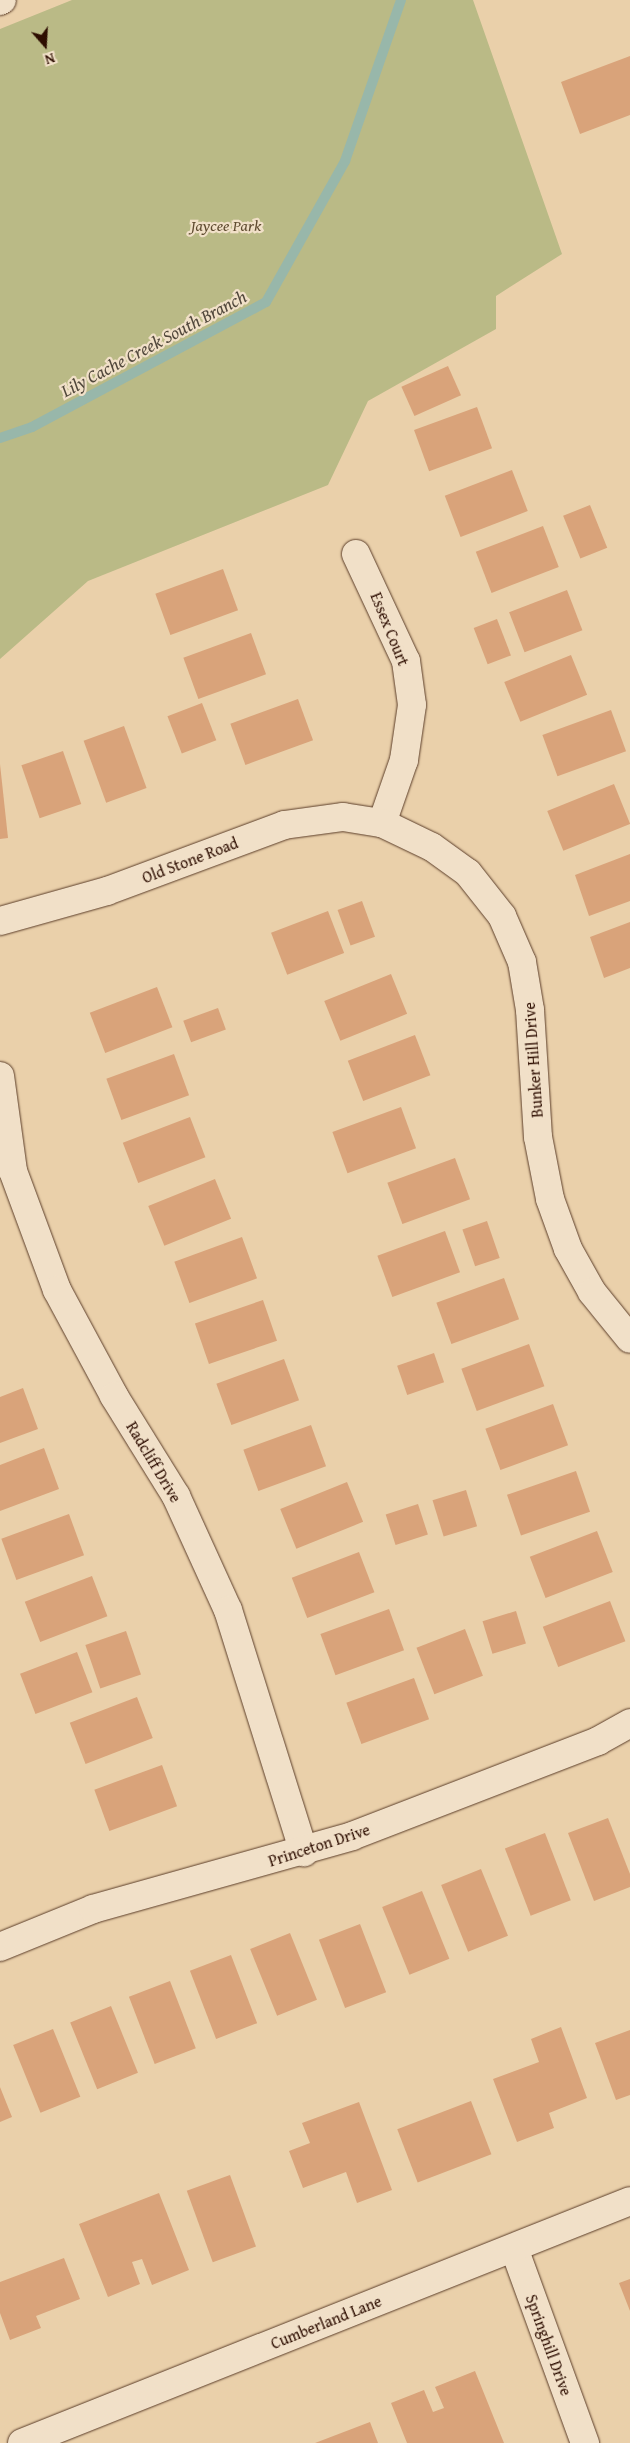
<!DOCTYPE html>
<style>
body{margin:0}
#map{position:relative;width:630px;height:2443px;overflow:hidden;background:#ead0aa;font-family:"Gentium Book Plus",serif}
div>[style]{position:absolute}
.green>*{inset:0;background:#baba86}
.stream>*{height:10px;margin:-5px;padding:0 5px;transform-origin:5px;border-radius:5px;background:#98b7aa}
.building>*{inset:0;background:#d9a37a;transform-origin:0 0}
.roads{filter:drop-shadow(0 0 1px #5c3e2a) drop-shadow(0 0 1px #5c3e2a)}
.minor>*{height:28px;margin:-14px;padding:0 14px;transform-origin:14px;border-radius:14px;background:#f1e0c8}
.tertiary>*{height:28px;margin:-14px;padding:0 14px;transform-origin:14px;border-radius:14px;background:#f1e0c8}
span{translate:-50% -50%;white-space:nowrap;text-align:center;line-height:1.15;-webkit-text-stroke:4.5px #f1e0c8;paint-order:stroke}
.park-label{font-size:16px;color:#5e4a2f;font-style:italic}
.street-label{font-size:16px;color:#2d0d00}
.water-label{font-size:18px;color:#52483c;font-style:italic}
.north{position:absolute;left:20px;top:20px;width:50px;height:50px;-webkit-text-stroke:4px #f1e0c8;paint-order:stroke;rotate:161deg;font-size:14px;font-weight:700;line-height:20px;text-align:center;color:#2d0d00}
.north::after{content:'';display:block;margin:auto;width:18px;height:22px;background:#2d0d00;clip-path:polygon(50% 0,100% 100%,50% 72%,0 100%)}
</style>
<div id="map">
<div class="green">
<i style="clip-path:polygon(72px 0,473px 0,562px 254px,496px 296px,496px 329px,368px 401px,328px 485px,88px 581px,0 659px,0 29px)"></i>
</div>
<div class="stream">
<i style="left:0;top:438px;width:34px;rotate:-19deg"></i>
<i style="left:32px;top:427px;width:265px;rotate:-28.1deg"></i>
<i style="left:266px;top:302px;width:162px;rotate:-60.7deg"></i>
<i style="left:345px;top:161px;width:170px;rotate:-70.8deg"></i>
</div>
<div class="building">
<i style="clip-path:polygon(630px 56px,630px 115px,580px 134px,561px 82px)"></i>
<i style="left:448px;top:366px;width:32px;height:51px;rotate:66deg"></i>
<i style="left:477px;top:407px;width:44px;height:67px;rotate:70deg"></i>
<i style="left:512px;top:470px;width:44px;height:72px;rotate:69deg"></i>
<i style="left:590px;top:505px;width:46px;height:29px;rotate:68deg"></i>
<i style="left:543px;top:526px;width:44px;height:72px;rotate:69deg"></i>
<i style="left:223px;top:569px;width:44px;height:72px;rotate:70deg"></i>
<i style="left:567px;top:590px;width:43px;height:62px;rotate:69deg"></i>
<i style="left:497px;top:619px;width:39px;height:25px;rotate:69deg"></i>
<i style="left:251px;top:633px;width:44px;height:72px;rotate:70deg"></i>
<i style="left:571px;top:655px;width:43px;height:72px;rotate:68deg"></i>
<i style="left:298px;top:699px;width:44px;height:72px;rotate:70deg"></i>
<i style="left:202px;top:703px;width:40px;height:37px;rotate:69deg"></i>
<i style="left:611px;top:710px;width:44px;height:73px;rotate:70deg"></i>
<i style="left:124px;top:726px;width:66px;height:43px;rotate:70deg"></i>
<i style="left:63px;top:751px;width:56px;height:44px;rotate:71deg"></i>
<i style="clip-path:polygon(0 764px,8px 838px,0 839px)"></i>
<i style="left:614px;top:784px;width:43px;height:72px;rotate:68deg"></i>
<i style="clip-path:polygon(630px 854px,630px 901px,589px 916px,575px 875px)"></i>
<i style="left:362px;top:901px;width:38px;height:26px;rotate:70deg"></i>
<i style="left:328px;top:911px;width:45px;height:61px;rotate:69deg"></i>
<i style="clip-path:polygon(630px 922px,630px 968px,604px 978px,590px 937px)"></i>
<i style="left:391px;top:974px;width:43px;height:72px;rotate:68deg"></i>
<i style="left:157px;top:987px;width:43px;height:72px;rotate:69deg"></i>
<i style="left:218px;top:1008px;width:23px;height:37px;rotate:70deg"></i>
<i style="left:415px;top:1035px;width:43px;height:72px;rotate:69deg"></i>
<i style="left:174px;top:1054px;width:44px;height:72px;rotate:70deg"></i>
<i style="left:401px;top:1107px;width:44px;height:73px;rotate:70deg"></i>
<i style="left:190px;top:1117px;width:43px;height:72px;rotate:69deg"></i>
<i style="left:455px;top:1158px;width:44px;height:72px;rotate:70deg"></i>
<i style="left:215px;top:1179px;width:43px;height:72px;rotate:68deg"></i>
<i style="left:487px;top:1221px;width:39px;height:26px;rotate:71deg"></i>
<i style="left:445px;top:1231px;width:44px;height:72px;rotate:70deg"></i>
<i style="left:242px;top:1237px;width:44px;height:72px;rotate:70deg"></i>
<i style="left:504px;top:1278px;width:44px;height:72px;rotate:70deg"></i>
<i style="left:263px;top:1300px;width:43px;height:72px;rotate:71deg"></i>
<i style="left:529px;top:1344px;width:45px;height:72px;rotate:70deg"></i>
<i style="left:434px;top:1353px;width:31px;height:39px;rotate:71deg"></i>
<i style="left:284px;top:1359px;width:44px;height:72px;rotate:70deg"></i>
<i style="clip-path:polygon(23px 1388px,38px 1429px,0 1443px,0 1397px)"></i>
<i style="left:553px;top:1404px;width:44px;height:72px;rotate:70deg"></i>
<i style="left:311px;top:1425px;width:44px;height:72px;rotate:70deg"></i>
<i style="clip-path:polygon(44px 1448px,59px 1489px,0 1511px,0 1465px)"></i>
<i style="left:576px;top:1471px;width:43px;height:73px;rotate:71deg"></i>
<i style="left:347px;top:1482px;width:43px;height:72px;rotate:68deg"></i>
<i style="left:466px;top:1490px;width:38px;height:35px;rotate:73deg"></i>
<i style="left:418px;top:1504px;width:32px;height:34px;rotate:72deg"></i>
<i style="left:69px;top:1514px;width:44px;height:72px;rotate:70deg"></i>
<i style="left:597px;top:1531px;width:44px;height:72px;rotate:69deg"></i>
<i style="left:359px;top:1552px;width:43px;height:72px;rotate:69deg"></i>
<i style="left:92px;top:1576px;width:43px;height:72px;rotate:69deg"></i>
<i style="left:610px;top:1601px;width:43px;height:72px;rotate:69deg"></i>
<i style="left:389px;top:1609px;width:44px;height:73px;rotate:70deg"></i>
<i style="left:516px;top:1611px;width:34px;height:35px;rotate:73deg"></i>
<i style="left:465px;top:1629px;width:50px;height:52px;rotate:69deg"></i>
<i style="left:126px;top:1631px;width:46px;height:43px;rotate:71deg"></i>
<i style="left:77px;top:1652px;width:43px;height:61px;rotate:69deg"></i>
<i style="left:414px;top:1678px;width:44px;height:72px;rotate:70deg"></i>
<i style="left:137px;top:1697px;width:44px;height:72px;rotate:69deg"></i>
<i style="left:162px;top:1765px;width:44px;height:72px;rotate:70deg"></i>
<i style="clip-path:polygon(608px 1818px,630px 1874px,630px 1887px,594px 1901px,568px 1833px)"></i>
<i style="left:545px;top:1833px;width:72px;height:43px;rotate:69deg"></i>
<i style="left:481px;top:1869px;width:72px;height:43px;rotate:68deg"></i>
<i style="left:422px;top:1891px;width:73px;height:43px;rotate:68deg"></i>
<i style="left:360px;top:1924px;width:73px;height:44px;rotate:69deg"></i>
<i style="left:290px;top:1933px;width:72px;height:43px;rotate:68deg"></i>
<i style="left:231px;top:1955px;width:73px;height:44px;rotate:69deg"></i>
<i style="left:170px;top:1981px;width:72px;height:44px;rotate:69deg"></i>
<i style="left:111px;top:2006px;width:72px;height:44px;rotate:68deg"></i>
<i style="clip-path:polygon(561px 2027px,587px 2098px,549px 2113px,554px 2128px,517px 2142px,493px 2079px,539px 2062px,531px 2039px)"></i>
<i style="left:53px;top:2029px;width:73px;height:43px;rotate:68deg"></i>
<i style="clip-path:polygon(630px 2030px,630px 2095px,616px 2100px,595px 2043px)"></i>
<i style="clip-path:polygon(0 2087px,12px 2117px,0 2122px)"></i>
<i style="left:471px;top:2101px;width:57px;height:79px;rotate:69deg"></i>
<i style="clip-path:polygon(359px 2102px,392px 2190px,357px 2203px,346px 2172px,303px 2188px,289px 2151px,310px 2143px,302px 2123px)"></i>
<i style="left:230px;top:2175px;width:76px;height:46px;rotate:70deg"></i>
<i style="clip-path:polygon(159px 2193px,189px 2270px,152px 2285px,142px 2259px,132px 2262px,140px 2284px,108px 2297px,79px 2224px)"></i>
<i style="clip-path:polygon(64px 2258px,80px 2299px,36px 2316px,41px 2328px,10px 2340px,0 2313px,0 2282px)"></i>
<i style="clip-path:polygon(630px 2279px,630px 2311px,619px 2283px)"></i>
<i style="clip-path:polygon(475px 2371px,504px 2443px,407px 2443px,391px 2403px,424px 2390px,433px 2412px,444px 2408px,435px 2387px)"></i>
<i style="clip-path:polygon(370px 2422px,378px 2443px,315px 2443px)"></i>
</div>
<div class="roads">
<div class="minor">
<i style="left:356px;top:554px;width:118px;rotate:65deg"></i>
<i style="left:406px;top:661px;width:44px;rotate:82.2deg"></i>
<i style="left:412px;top:705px;width:56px;rotate:98.3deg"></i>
<i style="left:404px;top:760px;width:67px;rotate:109.2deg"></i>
<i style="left:0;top:921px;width:111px;rotate:-15.7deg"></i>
<i style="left:107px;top:891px;width:189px;rotate:-20.4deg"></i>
<i style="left:284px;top:825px;width:60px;rotate:-7.7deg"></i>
<i style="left:343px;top:817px;width:39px;rotate:9deg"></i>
<i style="left:382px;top:823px;width:55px;rotate:25.6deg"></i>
<i style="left:432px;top:847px;width:44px;rotate:35.8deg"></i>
<i style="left:468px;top:873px;width:55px;rotate:51.7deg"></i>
<i style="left:502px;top:916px;width:50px;rotate:66.5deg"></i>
<i style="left:522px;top:962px;width:49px;rotate:80.5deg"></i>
<i style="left:530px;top:1010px;width:127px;rotate:86.4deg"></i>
<i style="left:538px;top:1137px;width:63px;rotate:79deg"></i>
<i style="left:550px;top:1199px;width:53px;rotate:70.2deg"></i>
<i style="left:568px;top:1249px;width:49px;rotate:60.8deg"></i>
<i style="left:592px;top:1292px;width:60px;rotate:51deg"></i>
<i style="left:0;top:1076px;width:96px;rotate:82.2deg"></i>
<i style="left:13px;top:1171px;width:127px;rotate:69.7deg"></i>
<i style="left:57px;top:1290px;width:120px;rotate:61.7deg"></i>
<i style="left:114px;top:1396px;width:118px;rotate:58.2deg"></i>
<i style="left:176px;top:1496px;width:125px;rotate:65.5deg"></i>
<i style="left:228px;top:1610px;width:254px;rotate:72.6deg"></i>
<i style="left:0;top:1947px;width:100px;rotate:-22.2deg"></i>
<i style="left:93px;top:1909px;width:269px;rotate:-15.7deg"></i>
<i style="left:352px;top:1836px;width:264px;rotate:-21.1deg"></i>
<i style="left:598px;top:1741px;width:37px;rotate:-29deg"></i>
<i style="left:514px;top:2248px;width:208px;rotate:70deg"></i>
<i style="left:22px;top:2443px;width:654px;rotate:-21.7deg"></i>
</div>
<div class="tertiary">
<i style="left:0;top:1px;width:2px;rotate:-27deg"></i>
</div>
</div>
<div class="park-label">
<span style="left:226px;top:225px">Jaycee Park</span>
</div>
<div class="street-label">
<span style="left:390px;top:629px;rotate:68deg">Essex Court</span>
<span style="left:190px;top:860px;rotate:-21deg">Old Stone Road</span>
<span style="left:533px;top:1060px;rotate:-94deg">Bunker Hill Drive</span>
<span style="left:154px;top:1462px;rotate:59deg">Radcliff Drive</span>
<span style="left:319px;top:1845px;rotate:-18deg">Princeton Drive</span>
<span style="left:326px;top:2322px;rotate:-22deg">Cumberland Lane</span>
<span style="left:549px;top:2345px;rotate:70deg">Springhill Drive</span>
</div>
<div class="water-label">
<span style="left:154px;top:344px;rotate:-28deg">Lily Cache Creek South Branch</span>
</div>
<div class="north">N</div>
</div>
